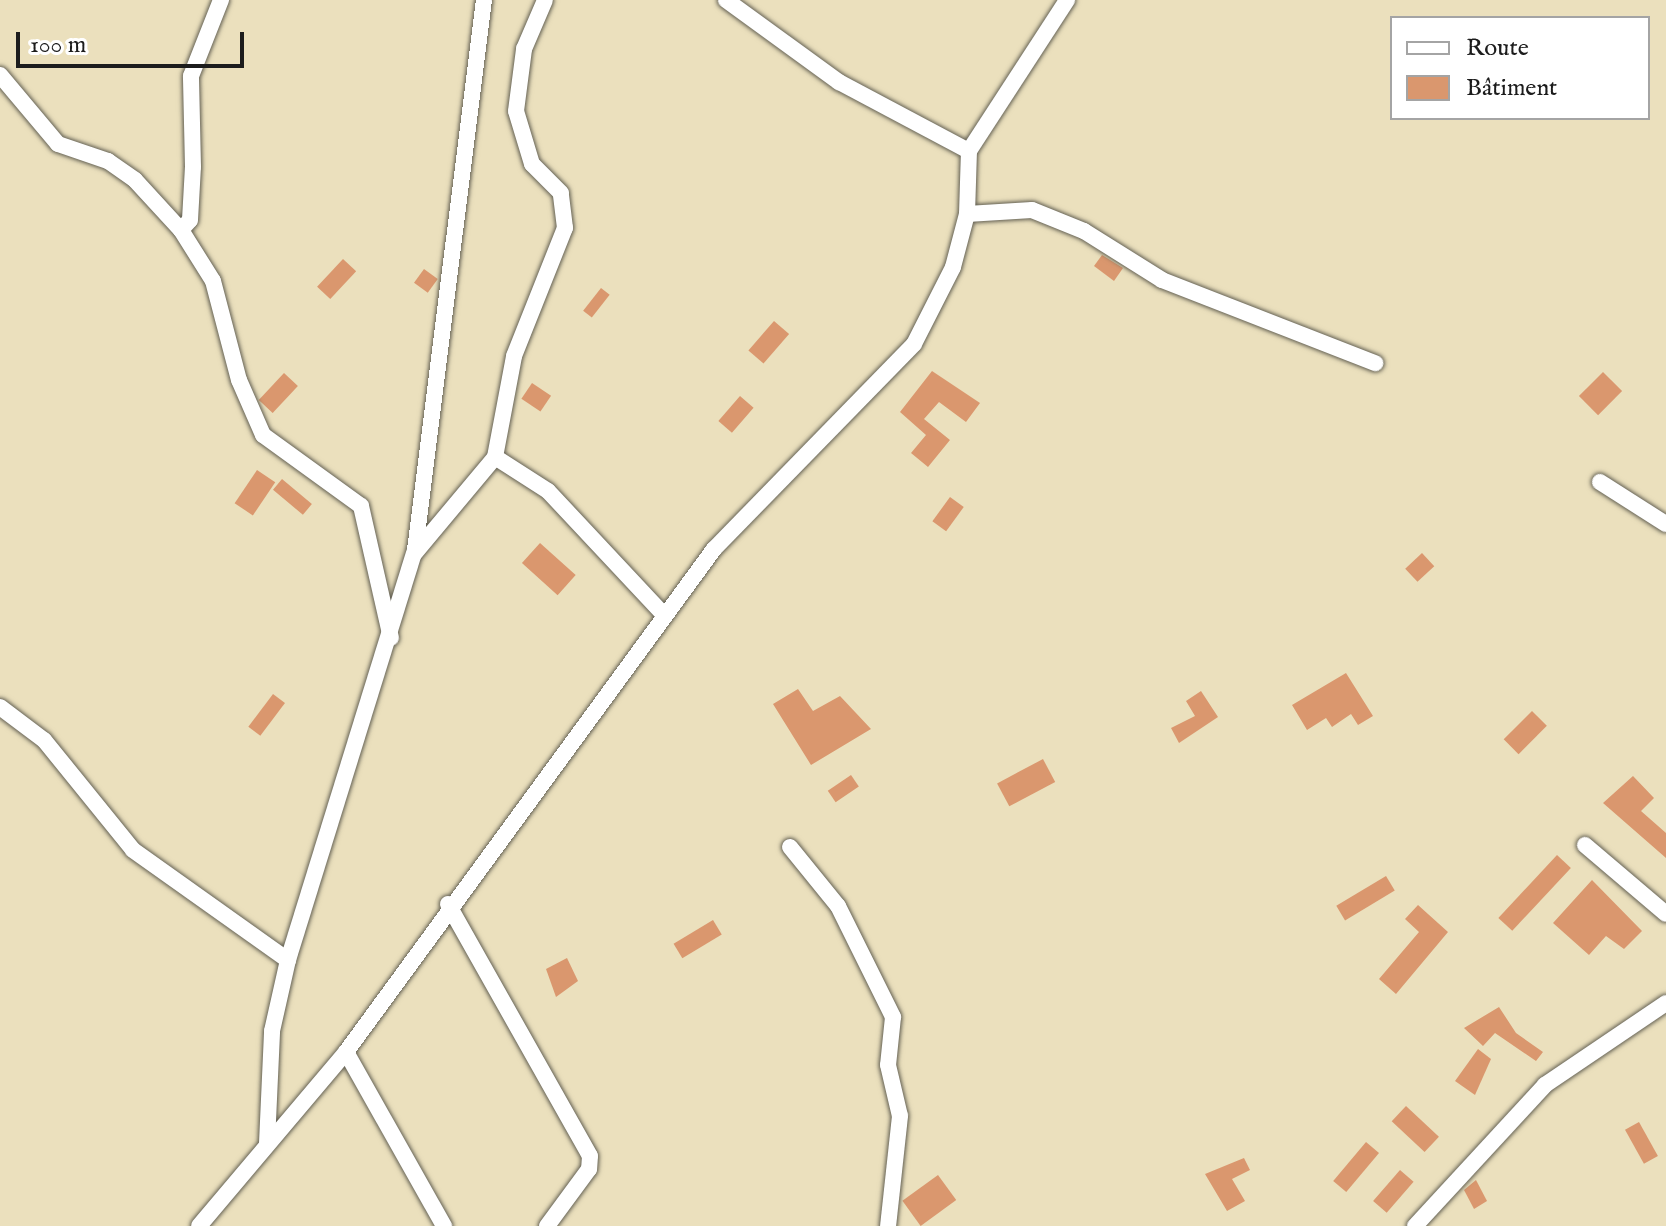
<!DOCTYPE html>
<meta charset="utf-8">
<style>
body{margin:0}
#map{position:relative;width:1666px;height:1226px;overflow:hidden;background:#ebe0bd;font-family:"IM FELL English",serif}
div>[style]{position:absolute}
.building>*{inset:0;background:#da976e;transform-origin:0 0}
.roads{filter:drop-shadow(0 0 2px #646154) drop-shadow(0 0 2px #646154)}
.minor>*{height:16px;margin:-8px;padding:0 8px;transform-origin:8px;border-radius:8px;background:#fff}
span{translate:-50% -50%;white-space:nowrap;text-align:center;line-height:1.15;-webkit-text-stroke:6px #fff;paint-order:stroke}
.legend{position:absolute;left:1390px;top:16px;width:260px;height:104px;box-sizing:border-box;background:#fff;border:2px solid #a4a4a4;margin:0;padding:10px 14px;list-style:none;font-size:24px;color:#1c1c1c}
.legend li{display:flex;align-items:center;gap:16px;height:40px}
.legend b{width:40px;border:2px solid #a4a4a4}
.scale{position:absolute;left:16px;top:32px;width:228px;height:36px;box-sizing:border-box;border:4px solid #1c1c1c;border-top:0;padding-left:10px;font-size:24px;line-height:28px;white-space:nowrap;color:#1c1c1c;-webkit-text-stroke:6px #fff;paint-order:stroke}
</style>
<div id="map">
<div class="building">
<i style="clip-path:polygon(1102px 255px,1123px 268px,1114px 281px,1094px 266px)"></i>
<i style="left:343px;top:259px;width:18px;height:38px;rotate:43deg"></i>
<i style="left:424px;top:269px;width:17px;height:17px;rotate:36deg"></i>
<i style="left:601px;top:288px;width:11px;height:29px;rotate:38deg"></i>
<i style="left:774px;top:321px;width:20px;height:39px;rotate:41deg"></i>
<i style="clip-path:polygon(932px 371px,980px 403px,966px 422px,939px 402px,924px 419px,950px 440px,928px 467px,911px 453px,926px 435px,900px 412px)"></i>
<i style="left:1603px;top:372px;width:27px;height:34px;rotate:45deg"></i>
<i style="left:284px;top:373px;width:19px;height:37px;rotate:43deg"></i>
<i style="left:532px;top:383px;width:23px;height:19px;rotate:34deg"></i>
<i style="left:740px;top:396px;width:18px;height:33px;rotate:41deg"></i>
<i style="left:257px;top:470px;width:22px;height:40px;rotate:34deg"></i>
<i style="left:282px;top:479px;width:39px;height:14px;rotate:40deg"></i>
<i style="left:950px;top:497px;width:17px;height:30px;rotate:36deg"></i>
<i style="left:540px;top:543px;width:48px;height:27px;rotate:42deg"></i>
<i style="left:1422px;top:553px;width:18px;height:23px;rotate:47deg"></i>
<i style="clip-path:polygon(1346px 673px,1373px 716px,1358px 725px,1351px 714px,1332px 727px,1326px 718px,1307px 730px,1292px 705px)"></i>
<i style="clip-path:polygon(798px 689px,813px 711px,840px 696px,871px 729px,811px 765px,773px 704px)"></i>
<i style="clip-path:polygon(1201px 691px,1218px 717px,1179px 743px,1171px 728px,1195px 716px,1186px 701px)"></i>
<i style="left:273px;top:694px;width:15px;height:41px;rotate:37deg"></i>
<i style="left:1532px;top:711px;width:21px;height:40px;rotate:45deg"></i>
<i style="left:1043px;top:759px;width:26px;height:52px;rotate:62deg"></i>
<i style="left:851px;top:775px;width:14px;height:28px;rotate:56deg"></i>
<i style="clip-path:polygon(1633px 776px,1654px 798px,1641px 811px,1666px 833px,1666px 858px,1603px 803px)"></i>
<i style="left:1557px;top:855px;width:19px;height:86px;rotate:43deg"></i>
<i style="left:1386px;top:876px;width:17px;height:58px;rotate:59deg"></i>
<i style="clip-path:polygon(1592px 880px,1642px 931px,1624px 949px,1606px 936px,1589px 955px,1553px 923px)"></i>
<i style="clip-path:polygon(1418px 905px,1448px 932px,1396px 994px,1379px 979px,1419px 932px,1405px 919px)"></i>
<i style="left:713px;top:920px;width:17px;height:46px;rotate:59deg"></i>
<i style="clip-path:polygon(567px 958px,578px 981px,556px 997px,546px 969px)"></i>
<i style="clip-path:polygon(1499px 1007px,1516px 1033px,1543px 1052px,1536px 1061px,1495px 1033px,1483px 1046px,1464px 1028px)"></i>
<i style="clip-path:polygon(1478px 1049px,1491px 1059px,1475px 1095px,1455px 1081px)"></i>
<i style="left:1406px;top:1106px;width:45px;height:21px;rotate:43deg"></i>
<i style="left:1639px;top:1122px;width:39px;height:16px;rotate:61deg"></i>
<i style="left:1366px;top:1142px;width:17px;height:51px;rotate:40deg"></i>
<i style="clip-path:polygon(1244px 1158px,1250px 1170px,1232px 1179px,1245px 1201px,1227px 1211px,1205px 1174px)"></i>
<i style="left:1400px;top:1170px;width:18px;height:41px;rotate:41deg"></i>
<i style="left:938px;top:1175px;width:31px;height:44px;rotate:54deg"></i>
<i style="clip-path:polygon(1476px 1180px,1487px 1201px,1474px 1209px,1464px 1190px)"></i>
</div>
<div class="roads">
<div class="minor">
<i style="left:726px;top:0;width:140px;rotate:36deg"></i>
<i style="left:839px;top:82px;width:147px;rotate:28deg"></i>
<i style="left:0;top:75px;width:90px;rotate:50deg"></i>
<i style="left:58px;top:144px;width:53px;rotate:18.8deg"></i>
<i style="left:108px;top:161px;width:33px;rotate:35deg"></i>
<i style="left:135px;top:180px;width:68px;rotate:47.4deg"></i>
<i style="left:181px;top:230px;width:60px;rotate:57.9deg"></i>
<i style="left:213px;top:281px;width:102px;rotate:75.3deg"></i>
<i style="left:239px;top:380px;width:60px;rotate:66.4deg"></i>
<i style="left:263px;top:435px;width:121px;rotate:35.9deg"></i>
<i style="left:361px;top:506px;width:135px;rotate:77.2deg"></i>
<i style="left:967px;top:214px;width:65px;rotate:-3.5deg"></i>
<i style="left:1032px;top:210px;width:56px;rotate:22deg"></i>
<i style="left:1084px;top:231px;width:92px;rotate:32.1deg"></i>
<i style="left:1162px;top:280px;width:229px;rotate:21.3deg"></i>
<i style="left:181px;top:230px;width:13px;rotate:-48deg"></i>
<i style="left:190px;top:220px;width:53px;rotate:-86.8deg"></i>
<i style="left:193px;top:167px;width:91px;rotate:-91.3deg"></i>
<i style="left:191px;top:76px;width:82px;rotate:-68.5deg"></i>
<i style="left:495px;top:457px;width:63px;rotate:32.7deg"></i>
<i style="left:548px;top:491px;width:170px;rotate:46.9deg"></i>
<i style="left:1600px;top:482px;width:78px;rotate:32.5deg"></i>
<i style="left:415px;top:550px;width:554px;rotate:-82.85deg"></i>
<i style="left:0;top:707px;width:55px;rotate:36.9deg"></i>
<i style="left:44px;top:740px;width:141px;rotate:51deg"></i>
<i style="left:133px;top:850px;width:190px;rotate:35.4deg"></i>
<i style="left:1585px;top:845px;width:106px;rotate:40.4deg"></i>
<i style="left:790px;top:847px;width:76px;rotate:50.9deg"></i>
<i style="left:838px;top:906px;width:124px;rotate:63.6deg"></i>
<i style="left:893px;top:1017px;width:48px;rotate:95.9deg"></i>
<i style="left:888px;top:1065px;width:52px;rotate:76.8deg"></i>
<i style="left:900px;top:1116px;width:111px;rotate:96.2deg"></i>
<i style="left:448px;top:904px;width:289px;rotate:60.6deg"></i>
<i style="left:590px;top:1156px;width:13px;rotate:94deg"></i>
<i style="left:589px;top:1169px;width:71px;rotate:126.4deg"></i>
<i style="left:346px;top:1052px;width:200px;rotate:60.6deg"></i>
<i style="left:267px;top:1143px;width:112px;rotate:-87.4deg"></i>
<i style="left:272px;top:1031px;width:73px;rotate:-77.3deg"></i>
<i style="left:288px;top:960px;width:425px;rotate:-72.8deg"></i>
<i style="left:414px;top:554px;width:126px;rotate:-50.1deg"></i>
<i style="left:495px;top:457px;width:103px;rotate:-79.3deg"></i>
<i style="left:514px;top:356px;width:138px;rotate:-68.3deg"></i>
<i style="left:565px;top:228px;width:35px;rotate:-97deg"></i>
<i style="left:561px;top:193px;width:41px;rotate:-135deg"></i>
<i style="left:532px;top:164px;width:55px;rotate:-106.8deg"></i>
<i style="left:516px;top:111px;width:63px;rotate:-82.6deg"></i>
<i style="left:524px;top:49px;width:53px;rotate:-66.8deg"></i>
<i style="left:199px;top:1226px;width:228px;rotate:-49.8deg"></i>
<i style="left:346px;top:1052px;width:623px;rotate:-53.81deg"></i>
<i style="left:714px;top:549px;width:286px;rotate:-45.7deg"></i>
<i style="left:914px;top:344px;width:86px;rotate:-63.1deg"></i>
<i style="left:953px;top:267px;width:55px;rotate:-75.2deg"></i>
<i style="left:967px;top:214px;width:63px;rotate:-88.2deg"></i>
<i style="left:969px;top:151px;width:180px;rotate:-57deg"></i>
<i style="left:1415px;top:1226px;width:192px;rotate:-47.3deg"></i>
<i style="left:1545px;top:1085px;width:146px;rotate:-34.1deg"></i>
</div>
</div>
<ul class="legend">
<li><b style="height:10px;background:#fff"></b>Route</li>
<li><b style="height:22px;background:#da976e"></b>Bâtiment</li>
</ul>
<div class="scale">100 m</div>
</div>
